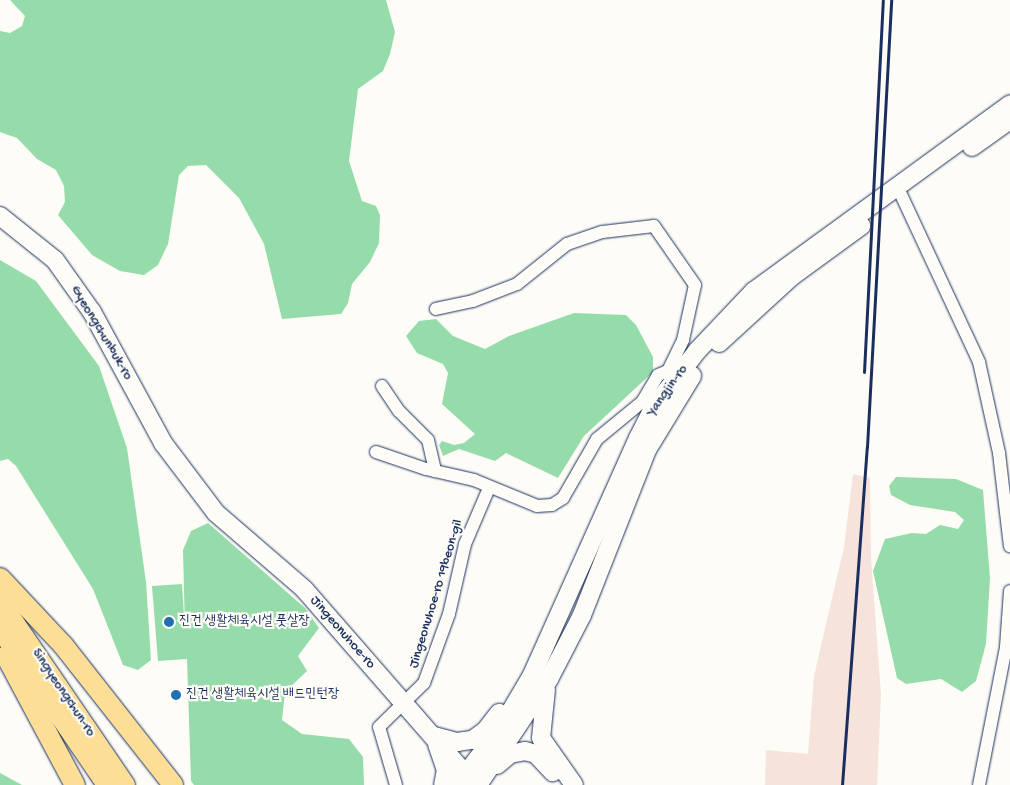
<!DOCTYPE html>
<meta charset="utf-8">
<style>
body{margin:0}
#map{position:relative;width:1010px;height:785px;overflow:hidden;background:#fdfcf7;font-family:"Gochi Hand","Poor Story",sans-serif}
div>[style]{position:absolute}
.built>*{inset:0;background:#f5e3dc}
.green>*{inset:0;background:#95dcaa}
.roads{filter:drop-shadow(0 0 1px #1b2f5e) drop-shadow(0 0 1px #1b2f5e)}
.minor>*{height:12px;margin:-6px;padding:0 6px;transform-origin:6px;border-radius:6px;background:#fdfcf7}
.secondary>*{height:18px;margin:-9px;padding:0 9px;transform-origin:9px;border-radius:9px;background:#fdfcf7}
.trunk>*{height:20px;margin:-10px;padding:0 10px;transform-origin:10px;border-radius:10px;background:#fdde96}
.rail>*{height:3px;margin:-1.5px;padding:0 1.5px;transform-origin:1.5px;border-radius:1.5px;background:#1b2f5e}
.dots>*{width:14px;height:14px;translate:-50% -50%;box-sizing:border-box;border:2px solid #fdfcf7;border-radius:50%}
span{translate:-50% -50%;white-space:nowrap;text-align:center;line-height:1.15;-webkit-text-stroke:4.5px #fdfcf7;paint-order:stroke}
.street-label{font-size:14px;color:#1b2f5e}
.poi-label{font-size:14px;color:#1b2f5e}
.left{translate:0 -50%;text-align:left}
</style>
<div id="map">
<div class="built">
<i style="clip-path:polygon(853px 474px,870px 478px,871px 558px,881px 695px,877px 785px,765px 785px,766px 750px,808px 754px,814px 676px,844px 547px)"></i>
</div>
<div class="green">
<i style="clip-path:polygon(10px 0,386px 0,395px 32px,390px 54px,383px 71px,358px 89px,349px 161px,362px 201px,376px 206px,380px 215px,379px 243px,370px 262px,352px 284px,348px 303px,341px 314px,282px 319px,264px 244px,239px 198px,206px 165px,188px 166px,179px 175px,168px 244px,158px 265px,144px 275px,120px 271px,92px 255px,58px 215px,65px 202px,64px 186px,56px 170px,37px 159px,17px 138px,0 132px,0 31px,10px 33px,22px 26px,25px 16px)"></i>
<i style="clip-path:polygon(0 260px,36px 281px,99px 366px,127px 448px,146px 582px,151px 660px,138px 670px,123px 665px,93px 589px,16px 466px,8px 459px,0 461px)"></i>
<i style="clip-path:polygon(574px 313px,626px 315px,636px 325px,653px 357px,653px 372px,584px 436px,558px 478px,506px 453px,495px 461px,459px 449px,443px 456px,439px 445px,442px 441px,454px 445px,464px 443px,475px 434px,442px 404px,448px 373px,443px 364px,417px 353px,406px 336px,419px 321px,436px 319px,453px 336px,485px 349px,509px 336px)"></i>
<i style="clip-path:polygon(896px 477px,956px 479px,983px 490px,990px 578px,986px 644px,976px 681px,962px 692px,941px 679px,906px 684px,897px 678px,873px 571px,885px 539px,912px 533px,926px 534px,940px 525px,958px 529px,964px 520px,955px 512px,910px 505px,891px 495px,889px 486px)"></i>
<i style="clip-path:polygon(208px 523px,305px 608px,319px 628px,298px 656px,307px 671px,285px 692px,282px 720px,302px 734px,349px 739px,363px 757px,364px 785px,194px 785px,191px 781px,187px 659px,158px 661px,152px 586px,182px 584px,185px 630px,183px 550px,191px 531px)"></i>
<i style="clip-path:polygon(0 771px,0 773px,22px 785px,0 785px)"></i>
</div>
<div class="roads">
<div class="minor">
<i style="left:897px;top:186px;width:194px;rotate:65deg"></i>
<i style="left:979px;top:362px;width:93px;rotate:77.6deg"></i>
<i style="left:999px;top:453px;width:94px;rotate:83.3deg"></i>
<i style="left:382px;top:386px;width:30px;rotate:56deg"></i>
<i style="left:399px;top:411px;width:41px;rotate:45deg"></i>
<i style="left:428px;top:440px;width:32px;rotate:77deg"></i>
<i style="left:376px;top:452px;width:53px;rotate:18.8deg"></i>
<i style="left:426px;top:469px;width:49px;rotate:12.9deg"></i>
<i style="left:474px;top:480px;width:68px;rotate:22.4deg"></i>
<i style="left:537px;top:506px;width:15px;rotate:-4deg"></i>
<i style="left:552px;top:505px;width:13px;rotate:-32deg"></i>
<i style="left:563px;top:498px;width:68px;rotate:-60deg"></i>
<i style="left:597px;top:439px;width:58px;rotate:-39.4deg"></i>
<i style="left:642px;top:402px;width:31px;rotate:-59deg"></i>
<i style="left:658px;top:375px;width:11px;rotate:-22deg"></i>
<i style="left:668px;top:371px;width:34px;rotate:-64deg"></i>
<i style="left:683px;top:340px;width:56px;rotate:-77.7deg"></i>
<i style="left:695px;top:285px;width:72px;rotate:-124.8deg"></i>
<i style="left:654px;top:226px;width:52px;rotate:173.4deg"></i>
<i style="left:602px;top:232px;width:37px;rotate:161deg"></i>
<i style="left:567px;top:244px;width:64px;rotate:141.3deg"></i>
<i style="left:517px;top:284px;width:47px;rotate:158.9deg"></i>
<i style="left:473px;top:301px;width:38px;rotate:168deg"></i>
<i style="left:396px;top:785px;width:60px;rotate:-106.3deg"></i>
<i style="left:379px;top:727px;width:63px;rotate:-44.4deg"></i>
<i style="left:424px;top:683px;width:73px;rotate:-70.1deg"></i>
<i style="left:449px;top:614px;width:72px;rotate:-77.1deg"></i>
<i style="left:465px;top:544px;width:61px;rotate:-66.8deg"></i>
<i style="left:979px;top:785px;width:141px;rotate:-78.9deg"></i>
<i style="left:1006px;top:647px;width:56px;rotate:-85.9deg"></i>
</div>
<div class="secondary">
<i style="left:972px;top:147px;width:47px;rotate:-35.4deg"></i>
<i style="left:0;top:216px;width:70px;rotate:38.7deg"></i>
<i style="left:55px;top:260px;width:64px;rotate:54.6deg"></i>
<i style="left:92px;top:312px;width:149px;rotate:61.5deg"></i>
<i style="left:163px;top:443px;width:88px;rotate:52.9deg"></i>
<i style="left:216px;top:513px;width:116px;rotate:40.8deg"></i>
<i style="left:304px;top:589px;width:257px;rotate:48.9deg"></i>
<i style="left:719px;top:343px;width:98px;rotate:-42.5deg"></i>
<i style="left:791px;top:277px;width:87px;rotate:-36.1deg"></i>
<i style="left:546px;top:689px;width:49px;rotate:95.8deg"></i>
<i style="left:541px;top:738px;width:57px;rotate:54.9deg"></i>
<i style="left:434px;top:736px;width:24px;rotate:15deg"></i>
<i style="left:457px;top:742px;width:15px;rotate:-8deg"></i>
<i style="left:472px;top:740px;width:16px;rotate:-35deg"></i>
<i style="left:485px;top:731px;width:23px;rotate:-52deg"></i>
<i style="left:437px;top:744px;width:28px;rotate:71deg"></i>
<i style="left:446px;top:770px;width:15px;rotate:101deg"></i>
<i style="left:497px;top:765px;width:17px;rotate:-40deg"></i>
<i style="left:510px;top:754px;width:15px;rotate:-11deg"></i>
<i style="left:525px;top:751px;width:11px;rotate:15deg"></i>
<i style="left:536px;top:754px;width:25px;rotate:47deg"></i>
<i style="left:457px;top:785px;width:68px;rotate:-52.1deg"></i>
<i style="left:499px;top:731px;width:65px;rotate:-59.5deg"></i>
<i style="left:532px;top:675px;width:260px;rotate:-65.9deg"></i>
<i style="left:638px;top:438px;width:35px;rotate:-63deg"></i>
<i style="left:654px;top:407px;width:71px;rotate:-52.5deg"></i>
<i style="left:697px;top:351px;width:83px;rotate:-46.5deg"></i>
<i style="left:754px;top:291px;width:317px;rotate:-36.1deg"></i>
<i style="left:478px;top:785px;width:128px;rotate:-56.2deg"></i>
<i style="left:549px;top:679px;width:72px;rotate:-62.7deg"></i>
<i style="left:582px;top:615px;width:177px;rotate:-68.5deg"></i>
<i style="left:647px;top:450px;width:87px;rotate:-58.7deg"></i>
</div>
<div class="trunk">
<i style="left:0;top:578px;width:92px;rotate:46.8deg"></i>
<i style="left:63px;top:645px;width:178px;rotate:51.8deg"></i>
<i style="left:0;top:602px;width:222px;rotate:55.7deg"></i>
<i style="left:0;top:628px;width:190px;rotate:55.7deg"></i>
<i style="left:6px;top:656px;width:146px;rotate:61.9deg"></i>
</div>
</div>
<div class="rail">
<i style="left:864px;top:372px;width:372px;rotate:-87.1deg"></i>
<i style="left:842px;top:785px;width:339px;rotate:-85.8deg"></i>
<i style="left:867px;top:447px;width:448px;rotate:-86.9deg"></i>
</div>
<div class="dots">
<i style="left:169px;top:622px;background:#1f6fb2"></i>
<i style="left:176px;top:695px;background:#1f6fb2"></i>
</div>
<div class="street-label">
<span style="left:101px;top:333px;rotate:59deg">Gyeongchunbuk-ro</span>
<span style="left:668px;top:391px;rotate:-55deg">Yangjin-ro</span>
<span style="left:437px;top:594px;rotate:-73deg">Jingeonuhoe-ro 19beon-gil</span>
<span style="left:342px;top:633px;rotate:49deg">Jingeonuhoe-ro</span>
<span style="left:63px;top:693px;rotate:56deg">Singyeongchun-ro</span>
</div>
<div class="poi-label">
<span class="left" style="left:179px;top:622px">진건 생활체육시설 풋살장</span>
<span class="left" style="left:186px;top:695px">진건 생활체육시설 배드민턴장</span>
</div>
</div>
